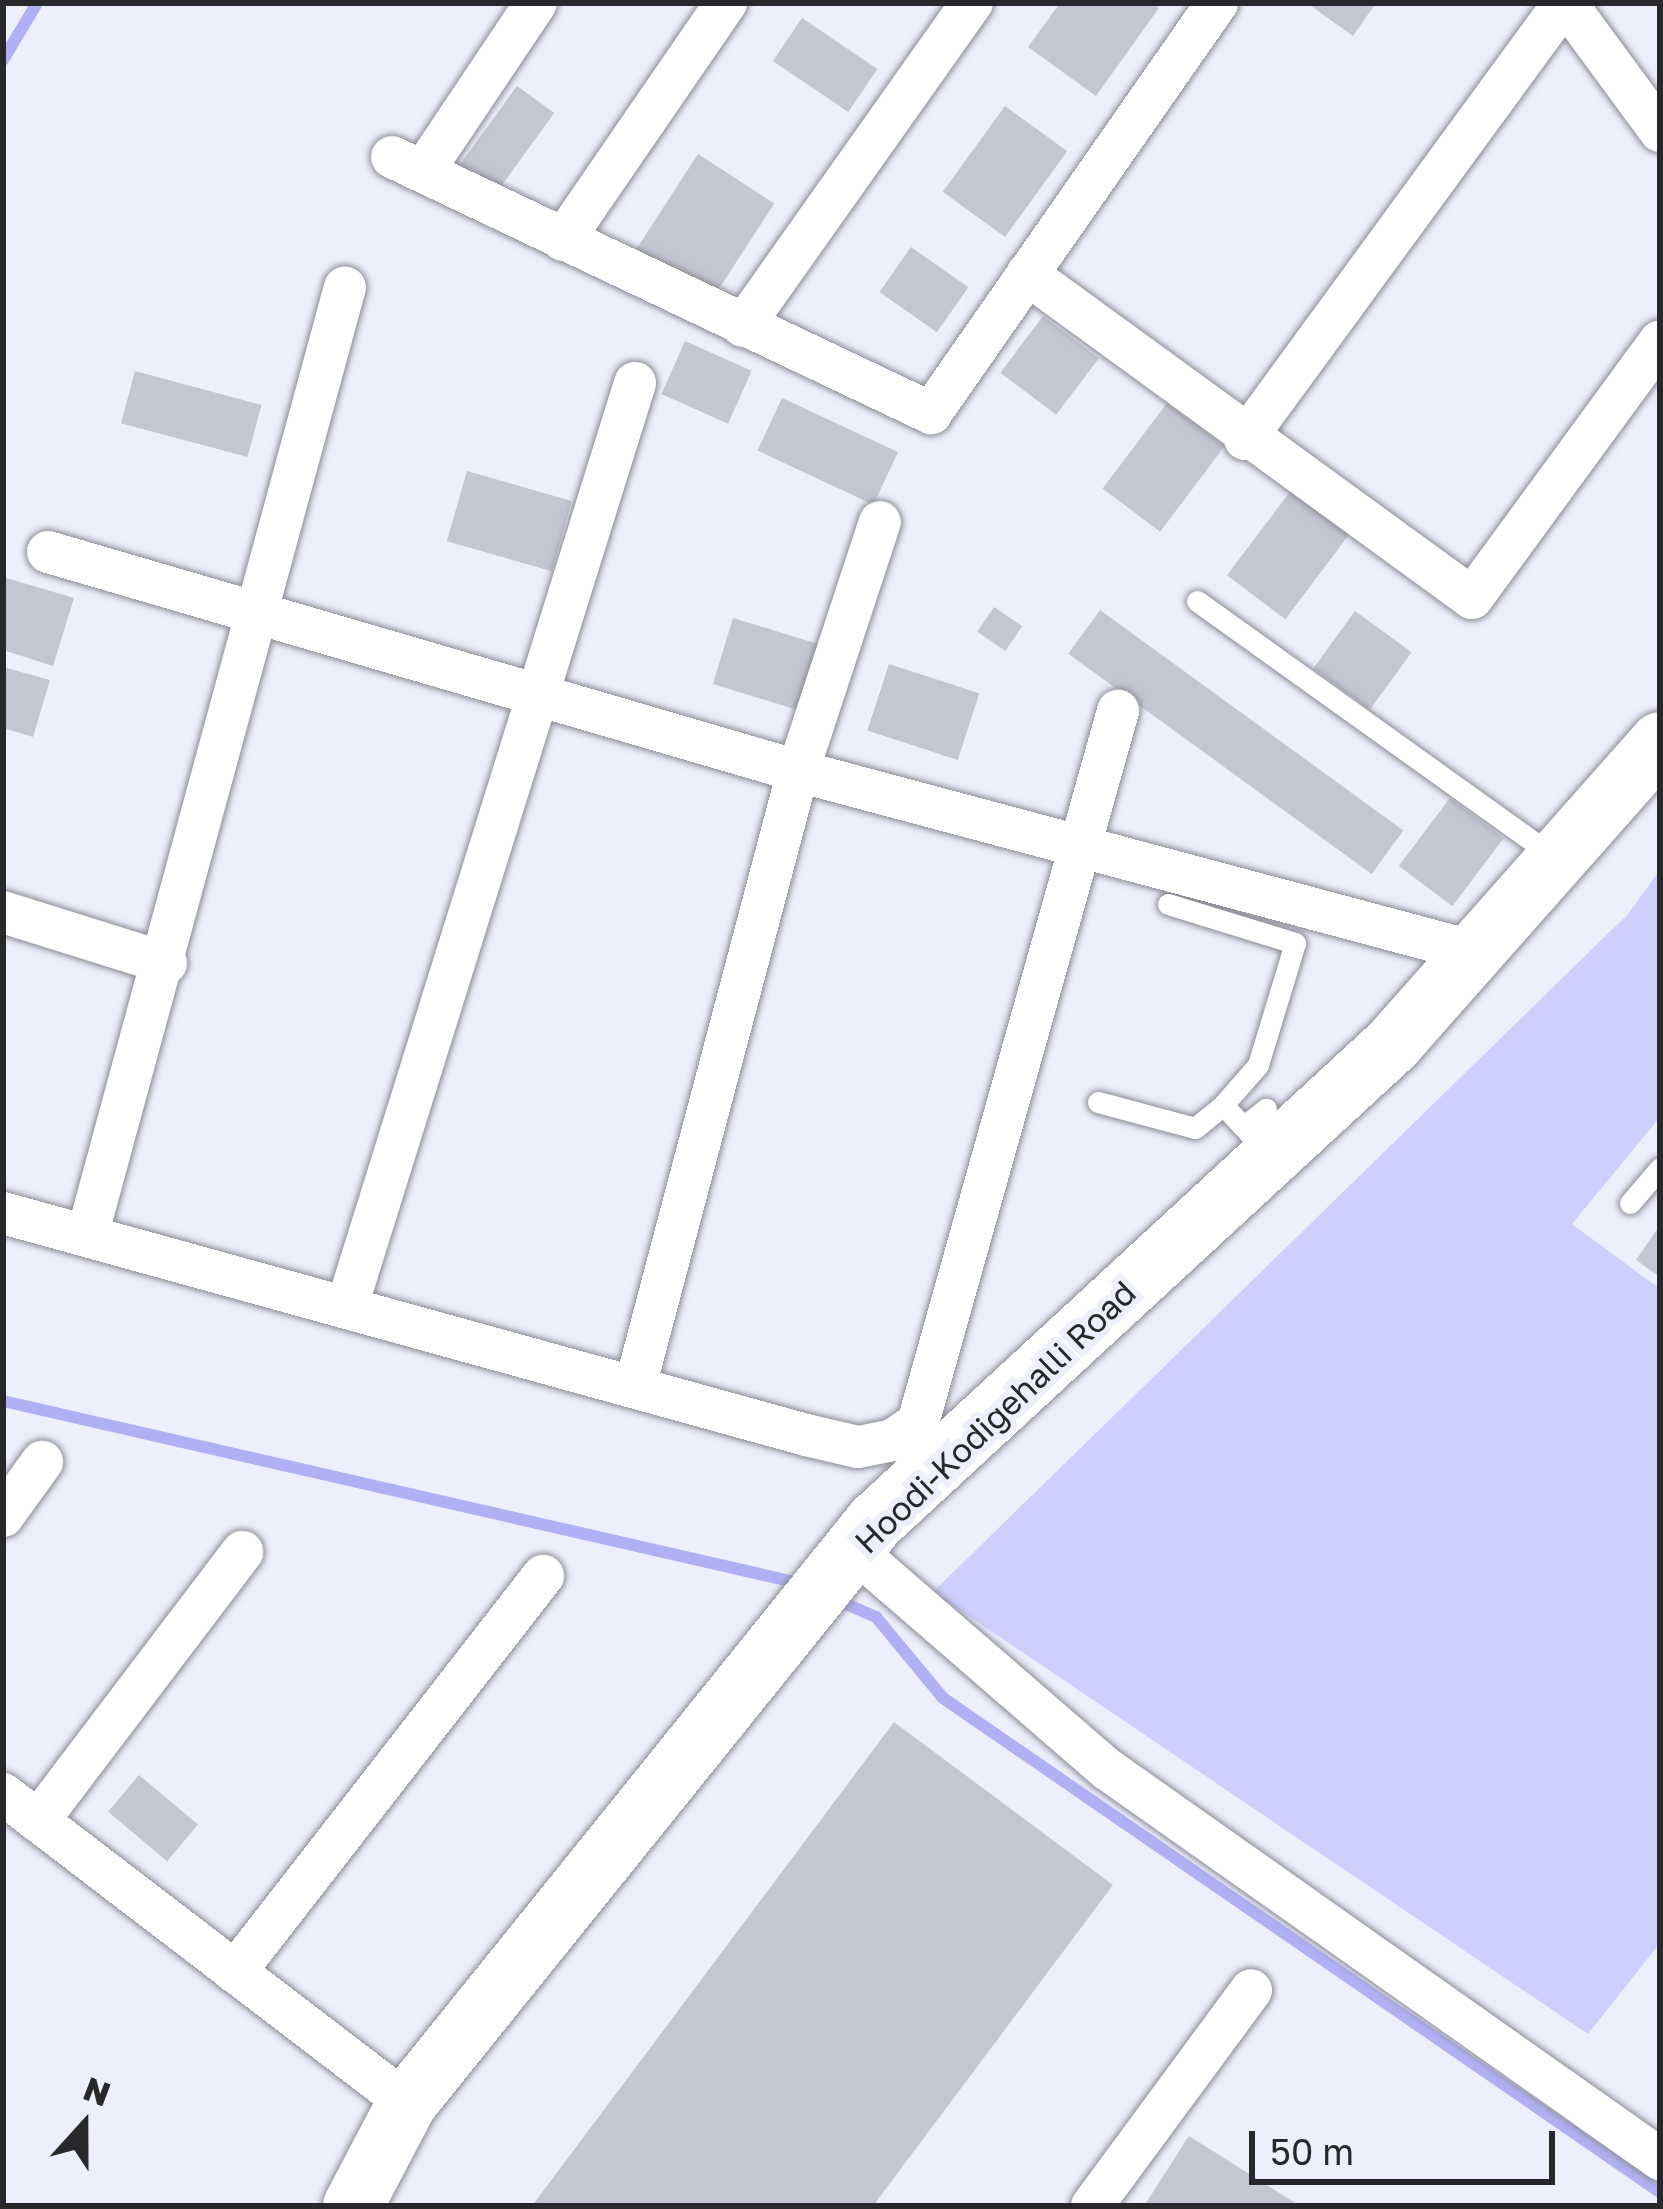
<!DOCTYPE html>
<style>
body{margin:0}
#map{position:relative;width:1663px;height:2209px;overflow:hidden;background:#eeeffd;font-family:"Golos Text",sans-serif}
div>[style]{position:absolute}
.green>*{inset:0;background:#cecffd}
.stream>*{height:12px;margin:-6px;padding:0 6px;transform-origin:6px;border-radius:6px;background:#b0b0f4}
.building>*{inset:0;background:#c5c6d3;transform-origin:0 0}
.roads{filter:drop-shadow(0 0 3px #8c8c98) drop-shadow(0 0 3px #8c8c98)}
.lane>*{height:21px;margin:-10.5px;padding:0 10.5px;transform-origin:10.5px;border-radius:10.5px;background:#fff}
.street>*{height:42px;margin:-21px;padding:0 21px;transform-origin:21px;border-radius:21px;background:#fff}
.secondary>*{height:60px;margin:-30px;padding:0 30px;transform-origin:30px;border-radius:30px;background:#fff}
span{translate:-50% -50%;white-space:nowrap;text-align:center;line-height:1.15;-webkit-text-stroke:12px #eeeffd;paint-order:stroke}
.street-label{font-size:33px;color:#27272c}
.frame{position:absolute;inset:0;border:6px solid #27272c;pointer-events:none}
.north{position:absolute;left:24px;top:2065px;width:120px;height:120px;-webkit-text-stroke:9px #eeeffd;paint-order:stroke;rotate:21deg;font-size:33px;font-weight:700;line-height:48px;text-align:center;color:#27272c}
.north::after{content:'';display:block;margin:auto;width:42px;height:54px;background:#27272c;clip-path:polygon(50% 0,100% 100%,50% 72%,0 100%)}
.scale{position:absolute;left:1249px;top:2131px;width:306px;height:54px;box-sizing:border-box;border:6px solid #27272c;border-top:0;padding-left:15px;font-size:36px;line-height:42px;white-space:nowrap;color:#27272c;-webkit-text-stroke:9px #eeeffd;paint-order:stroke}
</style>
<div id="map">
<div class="green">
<i style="clip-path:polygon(1660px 870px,1660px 1117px,1572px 1224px,1660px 1289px,1660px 1943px,1588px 2034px,933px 1592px,1628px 914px)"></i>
</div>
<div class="stream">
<i style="left:3px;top:60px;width:66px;rotate:-59.2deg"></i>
<i style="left:3px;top:1401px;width:821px;rotate:12.88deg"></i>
<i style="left:837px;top:1600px;width:43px;rotate:23.6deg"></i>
<i style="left:876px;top:1617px;width:105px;rotate:50.4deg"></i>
<i style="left:943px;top:1698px;width:871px;rotate:34.57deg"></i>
</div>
<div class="building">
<i style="clip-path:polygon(1060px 3px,1152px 3px,1159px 8px,1096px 96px,1028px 47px)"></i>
<i style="clip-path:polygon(1307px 3px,1376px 3px,1353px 36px)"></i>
<i style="left:802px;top:18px;width:91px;height:52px;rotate:34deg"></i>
<i style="left:517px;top:86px;width:46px;height:98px;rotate:36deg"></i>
<i style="left:1005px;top:106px;width:77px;height:106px;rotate:36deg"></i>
<i style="left:698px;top:154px;width:91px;height:113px;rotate:33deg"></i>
<i style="left:911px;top:247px;width:70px;height:55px;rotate:35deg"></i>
<i style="left:1043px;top:316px;width:70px;height:71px;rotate:37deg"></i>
<i style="left:685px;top:341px;width:73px;height:58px;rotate:24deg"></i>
<i style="left:135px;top:371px;width:131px;height:54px;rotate:15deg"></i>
<i style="left:782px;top:398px;width:128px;height:58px;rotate:25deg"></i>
<i style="left:1167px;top:403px;width:72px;height:107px;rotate:37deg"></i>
<i style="left:467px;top:471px;width:109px;height:73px;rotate:16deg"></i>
<i style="left:1292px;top:489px;width:73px;height:108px;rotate:37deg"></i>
<i style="clip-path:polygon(3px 577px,74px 598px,53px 666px,3px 650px)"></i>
<i style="left:994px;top:607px;width:34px;height:30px;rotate:34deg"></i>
<i style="left:1100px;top:610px;width:375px;height:54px;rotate:36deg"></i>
<i style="left:1355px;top:611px;width:70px;height:71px;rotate:36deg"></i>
<i style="left:733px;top:618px;width:94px;height:69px;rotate:17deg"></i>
<i style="left:889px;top:664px;width:95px;height:70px;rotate:18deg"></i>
<i style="clip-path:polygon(3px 667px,50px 680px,33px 737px,3px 728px)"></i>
<i style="left:1450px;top:798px;width:67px;height:85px;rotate:37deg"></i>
<i style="clip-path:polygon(1660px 1225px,1660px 1277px,1636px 1260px)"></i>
<i style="clip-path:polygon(894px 1722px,1113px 1885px,873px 2206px,532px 2206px)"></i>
<i style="left:139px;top:1775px;width:77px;height:48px;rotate:40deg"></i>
<i style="clip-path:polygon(1189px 2136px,1300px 2206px,1144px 2206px)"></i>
</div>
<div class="roads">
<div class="lane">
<i style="left:1197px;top:601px;width:437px;rotate:35.6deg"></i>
<i style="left:1168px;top:904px;width:133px;rotate:17.1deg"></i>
<i style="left:1295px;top:943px;width:127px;rotate:106.9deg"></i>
<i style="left:1258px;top:1065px;width:53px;rotate:131.2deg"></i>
<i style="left:1098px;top:1102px;width:100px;rotate:15deg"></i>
<i style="left:1195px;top:1128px;width:36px;rotate:-39deg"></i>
<i style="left:1223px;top:1105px;width:64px;rotate:46.9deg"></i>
<i style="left:1244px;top:1126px;width:28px;rotate:-38deg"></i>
<i style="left:1630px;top:1203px;width:46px;rotate:-49.4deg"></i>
</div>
<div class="street">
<i style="left:1566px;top:3px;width:159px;rotate:53.7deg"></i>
<i style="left:392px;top:157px;width:597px;rotate:25.41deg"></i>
<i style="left:931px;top:413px;width:500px;rotate:-55.1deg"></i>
<i style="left:424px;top:170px;width:201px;rotate:-56.2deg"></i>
<i style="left:563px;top:240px;width:288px;rotate:-55.5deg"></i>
<i style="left:1027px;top:274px;width:550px;rotate:36.06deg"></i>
<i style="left:1472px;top:598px;width:318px;rotate:-53.8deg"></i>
<i style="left:743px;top:326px;width:396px;rotate:-54.7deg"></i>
<i style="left:1245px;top:439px;width:540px;rotate:-53.81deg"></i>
<i style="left:48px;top:552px;width:781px;rotate:16.28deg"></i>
<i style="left:798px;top:771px;width:701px;rotate:14.97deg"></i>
<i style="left:3px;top:912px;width:171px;rotate:17.4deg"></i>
<i style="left:3px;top:1213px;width:833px;rotate:15.45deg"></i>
<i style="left:806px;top:1435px;width:53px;rotate:13deg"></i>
<i style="left:858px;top:1447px;width:36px;rotate:-11deg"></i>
<i style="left:893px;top:1440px;width:30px;rotate:-34deg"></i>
<i style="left:918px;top:1423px;width:740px;rotate:-74.31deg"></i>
<i style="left:87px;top:1236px;width:983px;rotate:-74.79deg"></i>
<i style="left:347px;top:1306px;width:967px;rotate:-72.67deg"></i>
<i style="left:636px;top:1383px;width:633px;rotate:-75.17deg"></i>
<i style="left:798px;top:771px;width:262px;rotate:-71.8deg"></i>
<i style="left:3px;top:1516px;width:67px;rotate:-54.2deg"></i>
<i style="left:854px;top:1550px;width:335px;rotate:40.9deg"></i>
<i style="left:1107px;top:1769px;width:677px;rotate:35.19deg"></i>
<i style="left:3px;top:1794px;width:509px;rotate:37.41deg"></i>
<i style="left:38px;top:1821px;width:338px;rotate:-52.8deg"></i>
<i style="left:235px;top:1972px;width:502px;rotate:-52.13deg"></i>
<i style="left:1092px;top:2206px;width:268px;rotate:-53.6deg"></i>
</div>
<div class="secondary">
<i style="left:353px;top:2206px;width:116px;rotate:-62.3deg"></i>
<i style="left:407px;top:2103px;width:746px;rotate:-51.15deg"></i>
<i style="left:875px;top:1522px;width:705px;rotate:-42.7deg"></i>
<i style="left:1393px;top:1044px;width:403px;rotate:-48.5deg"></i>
</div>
</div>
<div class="street-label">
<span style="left:995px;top:1417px;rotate:-44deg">Hoodi-Kodigehalli Road</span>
</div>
<div class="frame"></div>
<div class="north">N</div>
<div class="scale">50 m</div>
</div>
